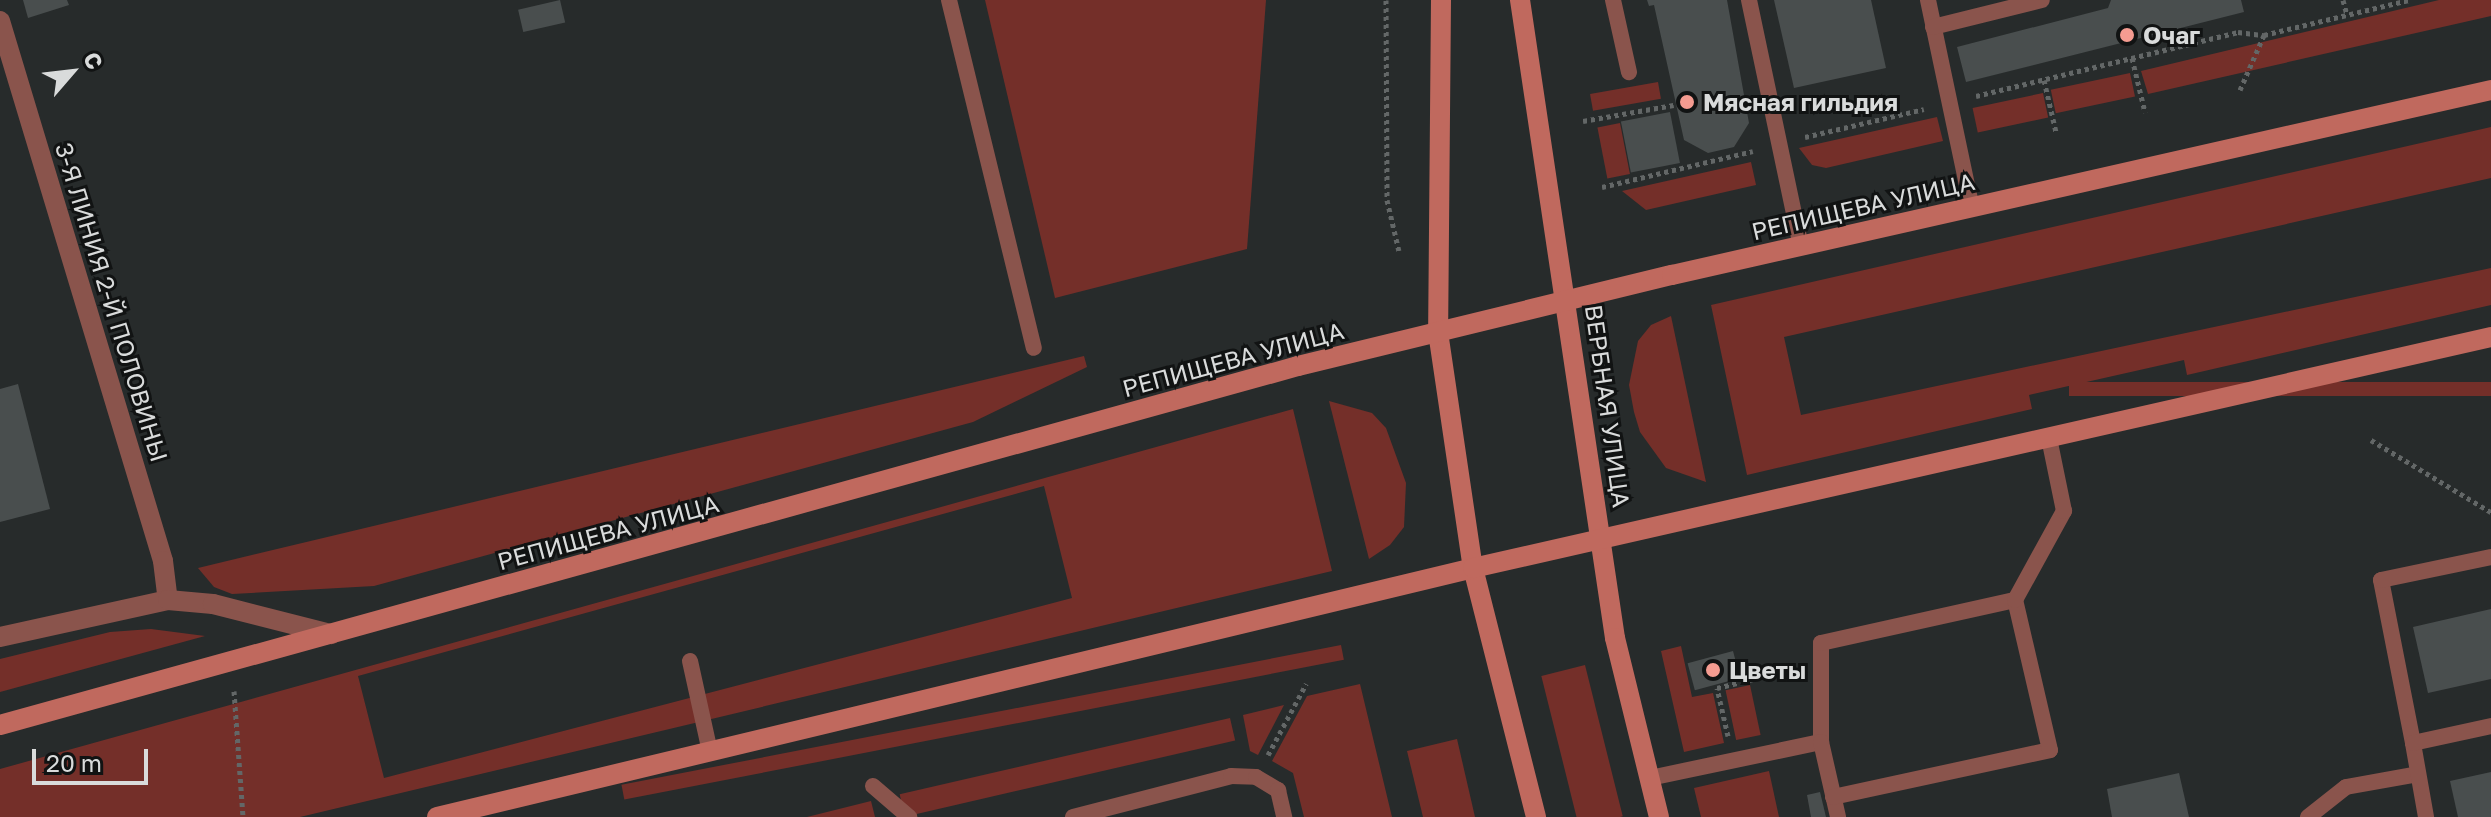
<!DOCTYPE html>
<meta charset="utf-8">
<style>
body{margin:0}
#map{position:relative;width:2491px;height:817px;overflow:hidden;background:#272b2b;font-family:"Golos Text",sans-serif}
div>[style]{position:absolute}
.green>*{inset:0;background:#742f29;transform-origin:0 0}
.building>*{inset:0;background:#494e4e;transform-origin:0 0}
.path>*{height:5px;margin-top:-2.5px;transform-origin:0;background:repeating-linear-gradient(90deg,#636767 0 4px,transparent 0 8px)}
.lane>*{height:16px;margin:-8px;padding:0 8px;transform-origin:8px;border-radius:8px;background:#8a544c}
.street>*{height:20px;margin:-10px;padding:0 10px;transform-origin:10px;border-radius:10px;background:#8a544c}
.secondary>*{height:20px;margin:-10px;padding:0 10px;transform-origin:10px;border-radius:10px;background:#c0695e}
.dots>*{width:22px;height:22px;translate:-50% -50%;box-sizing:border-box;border:4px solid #111313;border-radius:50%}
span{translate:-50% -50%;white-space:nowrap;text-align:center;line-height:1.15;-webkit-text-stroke:6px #111313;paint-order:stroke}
.poi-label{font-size:24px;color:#d9dbdb;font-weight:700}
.left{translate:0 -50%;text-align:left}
.street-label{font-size:24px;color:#d9dbdb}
.north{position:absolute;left:32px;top:32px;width:80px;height:80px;-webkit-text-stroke:6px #111313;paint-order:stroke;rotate:62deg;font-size:22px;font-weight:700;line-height:32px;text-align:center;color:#d9dbdb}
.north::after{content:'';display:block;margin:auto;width:28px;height:36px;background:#d9dbdb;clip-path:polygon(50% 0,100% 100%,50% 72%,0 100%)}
.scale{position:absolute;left:32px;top:749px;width:116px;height:36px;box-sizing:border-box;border:4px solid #d9dbdb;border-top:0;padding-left:10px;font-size:24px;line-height:28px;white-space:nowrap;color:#d9dbdb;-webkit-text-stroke:6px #111313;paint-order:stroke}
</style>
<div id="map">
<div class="green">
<i style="clip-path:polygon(985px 0,1266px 0,1247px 249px,1055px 298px)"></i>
<i style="clip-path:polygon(2439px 0,2491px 0,2491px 16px,2148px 94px,2141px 71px)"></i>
<i style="left:2130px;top:73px;width:24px;height:81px;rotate:78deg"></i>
<i style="left:1658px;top:82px;width:17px;height:69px;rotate:80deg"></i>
<i style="left:2043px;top:93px;width:25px;height:72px;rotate:78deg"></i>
<i style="clip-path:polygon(1937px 117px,1943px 141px,1826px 168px,1812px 165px,1799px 148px)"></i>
<i style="left:1620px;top:123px;width:52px;height:23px;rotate:79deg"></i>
<i style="clip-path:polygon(2491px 127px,2491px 178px,1784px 337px,1801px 415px,2491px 268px,2491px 305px,2187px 375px,2184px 360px,2029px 395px,2032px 409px,1747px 475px,1711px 305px)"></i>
<i style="clip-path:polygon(1751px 162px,1756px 185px,1646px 210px,1622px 191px)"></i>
<i style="clip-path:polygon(1671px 316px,1706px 482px,1666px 468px,1640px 432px,1634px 412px,1629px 385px,1638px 341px,1651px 325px)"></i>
<i style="clip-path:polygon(1084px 356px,1087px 367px,973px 422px,374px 586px,232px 594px,214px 587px,198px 568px)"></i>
<i style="left:2491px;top:382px;width:14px;height:422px;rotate:90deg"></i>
<i style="clip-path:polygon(1329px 401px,1372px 413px,1386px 428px,1406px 483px,1404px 527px,1390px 545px,1369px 559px)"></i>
<i style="clip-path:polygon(evenodd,1293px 409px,1332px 571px,300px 817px,0 817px,0 769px,1293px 409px,1044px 486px,1072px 598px,384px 778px,358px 676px,1044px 486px)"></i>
<i style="clip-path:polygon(151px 629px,205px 636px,0 692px,0 659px,110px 632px)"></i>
<i style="left:1341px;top:645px;width:15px;height:733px;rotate:79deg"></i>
<i style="clip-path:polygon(1681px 646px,1692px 697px,1713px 693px,1724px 743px,1684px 752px,1661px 651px)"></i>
<i style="left:1585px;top:665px;width:156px;height:45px;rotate:76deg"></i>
<i style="clip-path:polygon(1360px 684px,1392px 817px,1304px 817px,1293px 773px,1272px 761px,1307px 696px)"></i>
<i style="left:1750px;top:685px;width:51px;height:25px;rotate:78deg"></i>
<i style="clip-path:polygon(1284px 705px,1258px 755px,1250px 751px,1243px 715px)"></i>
<i style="left:1230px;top:718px;width:23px;height:339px;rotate:77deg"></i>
<i style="clip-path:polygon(1457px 739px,1475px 817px,1423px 817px,1407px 751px)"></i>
<i style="clip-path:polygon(1769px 771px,1779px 817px,1701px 817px,1694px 788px)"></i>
<i style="clip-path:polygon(871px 801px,875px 817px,807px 817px)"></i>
</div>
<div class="building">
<i style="clip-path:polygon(23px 0,67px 0,69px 5px,28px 18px)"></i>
<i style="left:560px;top:0;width:23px;height:43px;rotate:77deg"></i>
<i style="clip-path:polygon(1647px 0,1727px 0,1749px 123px,1734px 147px,1708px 153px,1684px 140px,1654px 5px,1649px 6px)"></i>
<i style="clip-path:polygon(1774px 0,1871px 0,1886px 68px,1794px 88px)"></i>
<i style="clip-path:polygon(2111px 0,2241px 0,2244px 12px,1966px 82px,1957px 47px,2108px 8px)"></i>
<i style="left:1670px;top:112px;width:52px;height:50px;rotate:79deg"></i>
<i style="clip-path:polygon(18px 384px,50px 509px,0 522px,0 389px)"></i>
<i style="clip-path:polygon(2491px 609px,2491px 679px,2428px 693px,2413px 627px)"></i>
<i style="left:1733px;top:651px;width:28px;height:47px;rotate:75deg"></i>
<i style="clip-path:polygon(2491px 772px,2491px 817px,2458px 817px,2450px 781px)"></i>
<i style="clip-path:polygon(2179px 773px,2189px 817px,2112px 817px,2107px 789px)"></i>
<i style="clip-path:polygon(1820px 792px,1826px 817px,1811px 817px,1807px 795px)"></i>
</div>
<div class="path">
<i style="left:1386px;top:0;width:200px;rotate:89.7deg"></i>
<i style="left:1387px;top:200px;width:52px;rotate:76.8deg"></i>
<i style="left:2343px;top:0;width:16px;rotate:75deg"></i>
<i style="left:2264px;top:35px;width:149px;rotate:-13.6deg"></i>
<i style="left:2132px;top:58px;width:56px;rotate:76.5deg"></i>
<i style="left:2044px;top:80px;width:53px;rotate:77deg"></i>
<i style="left:1976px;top:96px;width:270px;rotate:-13.7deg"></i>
<i style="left:2238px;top:32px;width:26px;rotate:7deg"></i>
<i style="left:2264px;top:35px;width:60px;rotate:113.6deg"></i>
<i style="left:1583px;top:121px;width:92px;rotate:-10deg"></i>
<i style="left:1805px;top:137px;width:122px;rotate:-13.2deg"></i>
<i style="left:1602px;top:187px;width:155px;rotate:-13.4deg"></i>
<i style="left:2371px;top:440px;width:140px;rotate:31deg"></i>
<i style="left:234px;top:691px;width:126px;rotate:85.9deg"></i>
<i style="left:1728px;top:736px;width:49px;rotate:-102.9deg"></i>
<i style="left:1717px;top:688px;width:45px;rotate:-14deg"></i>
<i style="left:1268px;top:755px;width:81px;rotate:-61.8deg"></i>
</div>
<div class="lane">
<i style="left:949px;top:0;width:358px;rotate:76.3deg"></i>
<i style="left:1613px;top:0;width:74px;rotate:77.5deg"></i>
<i style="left:1749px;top:0;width:252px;rotate:78.1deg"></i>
<i style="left:1928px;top:0;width:213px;rotate:78.1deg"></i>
<i style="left:1933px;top:27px;width:112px;rotate:-13.9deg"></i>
<i style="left:690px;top:661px;width:93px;rotate:77.6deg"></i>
<i style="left:1821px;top:742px;width:99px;rotate:-90deg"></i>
<i style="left:1821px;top:643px;width:199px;rotate:-12.5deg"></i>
<i style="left:2413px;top:743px;width:166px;rotate:-101.1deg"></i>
<i style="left:2381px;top:580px;width:112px;rotate:-11.8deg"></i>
<i style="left:1650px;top:778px;width:175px;rotate:-11.9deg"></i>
<i style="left:1821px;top:742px;width:77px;rotate:77.2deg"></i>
<i style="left:873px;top:786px;width:48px;rotate:40.7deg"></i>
<i style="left:1833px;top:797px;width:222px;rotate:-12.2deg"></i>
<i style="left:2050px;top:750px;width:154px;rotate:-103.1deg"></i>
<i style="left:2015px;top:600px;width:102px;rotate:-61.2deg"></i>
<i style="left:2064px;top:511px;width:75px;rotate:-101.6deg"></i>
<i style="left:1073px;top:817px;width:163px;rotate:-14.5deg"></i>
<i style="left:1231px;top:776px;width:25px;rotate:2deg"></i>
<i style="left:1256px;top:777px;width:26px;rotate:31deg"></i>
<i style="left:1278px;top:790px;width:28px;rotate:77deg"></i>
<i style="left:2308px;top:817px;width:48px;rotate:-38.3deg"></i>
<i style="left:2346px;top:787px;width:73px;rotate:-10.2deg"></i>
<i style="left:2426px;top:817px;width:75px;rotate:-100deg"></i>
<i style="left:2413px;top:743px;width:80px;rotate:-12.3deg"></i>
</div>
<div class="street">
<i style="left:0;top:21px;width:564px;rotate:73.2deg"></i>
<i style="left:163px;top:561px;width:39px;rotate:83deg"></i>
<i style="left:0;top:637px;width:172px;rotate:-12.4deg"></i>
<i style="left:168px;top:600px;width:45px;rotate:5.1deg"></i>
<i style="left:213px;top:604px;width:122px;rotate:14.3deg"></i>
</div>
<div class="secondary">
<i style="left:1441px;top:0;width:332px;rotate:90.5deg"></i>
<i style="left:1438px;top:332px;width:239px;rotate:81.6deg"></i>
<i style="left:1473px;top:568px;width:257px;rotate:75.8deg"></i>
<i style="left:1520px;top:0;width:645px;rotate:81.53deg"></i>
<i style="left:1615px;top:638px;width:184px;rotate:76.2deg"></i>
<i style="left:0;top:725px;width:1347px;rotate:-15.46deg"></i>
<i style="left:1298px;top:366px;width:385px;rotate:-13.7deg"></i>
<i style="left:1672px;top:275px;width:840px;rotate:-12.73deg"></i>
<i style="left:437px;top:817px;width:1066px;rotate:-13.51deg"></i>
<i style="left:1473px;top:568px;width:1044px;rotate:-12.78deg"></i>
</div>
<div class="dots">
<i style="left:2127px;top:35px;background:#f59c91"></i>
<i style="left:1687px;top:102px;background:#f59c91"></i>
<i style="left:1713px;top:670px;background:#f59c91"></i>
</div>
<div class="poi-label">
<span class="left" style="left:2143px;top:35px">Очаг</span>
<span class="left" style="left:1703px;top:102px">Мясная гильдия</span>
<span class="left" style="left:1729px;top:670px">Цветы</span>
</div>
<div class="street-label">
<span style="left:1863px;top:206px;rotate:-13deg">РЕПИЩЕВА УЛИЦА</span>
<span style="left:112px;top:302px;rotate:73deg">3-Я ЛИНИЯ 2-Й ПОЛОВИНЫ</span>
<span style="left:1233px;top:359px;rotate:-15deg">РЕПИЩЕВА УЛИЦА</span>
<span style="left:1608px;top:406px;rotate:82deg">ВЕРБНАЯ УЛИЦА</span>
<span style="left:608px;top:532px;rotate:-15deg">РЕПИЩЕВА УЛИЦА</span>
</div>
<div class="north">С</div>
<div class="scale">20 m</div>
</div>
